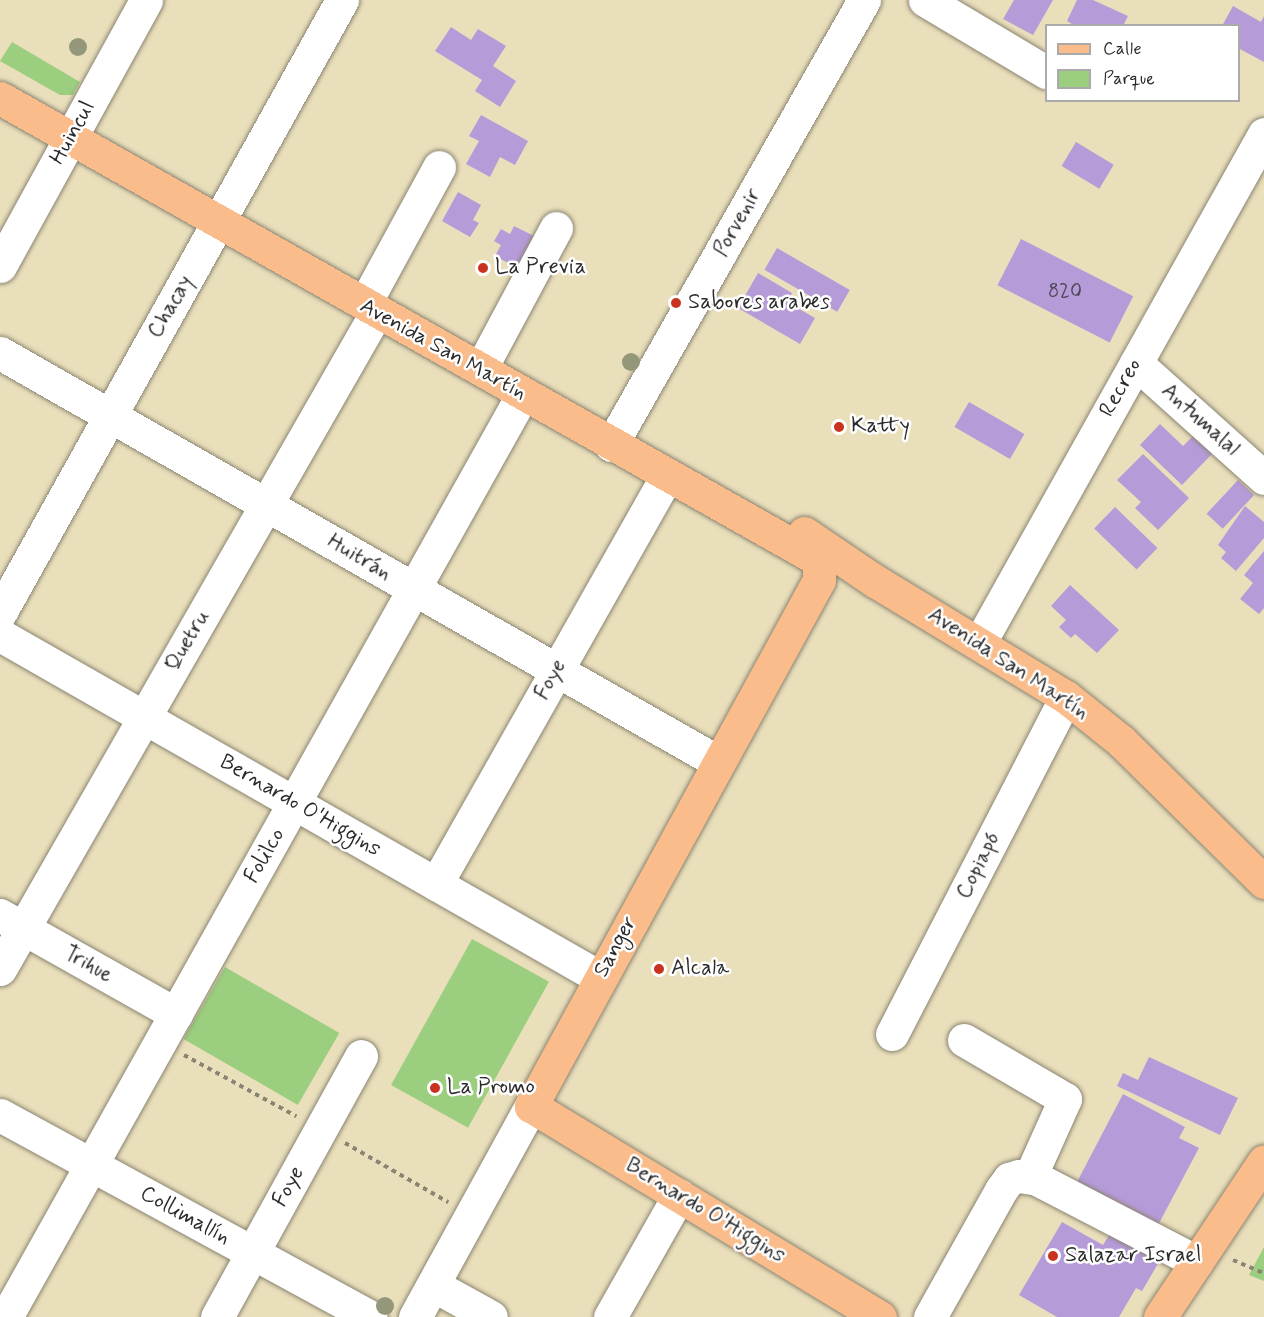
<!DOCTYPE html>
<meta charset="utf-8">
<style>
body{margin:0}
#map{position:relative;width:1264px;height:1317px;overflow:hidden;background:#eadfbb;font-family:Mynerve,sans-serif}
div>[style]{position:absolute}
.green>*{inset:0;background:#9bce7e;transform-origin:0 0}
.building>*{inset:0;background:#b69bd9;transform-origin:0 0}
.path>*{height:4px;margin-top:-2px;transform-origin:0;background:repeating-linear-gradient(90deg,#8a8573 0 4.5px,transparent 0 9px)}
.roads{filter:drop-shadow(0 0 2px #8a8573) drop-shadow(0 0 2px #8a8573)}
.minor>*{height:33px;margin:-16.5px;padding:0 16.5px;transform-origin:16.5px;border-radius:16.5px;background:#fff}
.major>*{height:33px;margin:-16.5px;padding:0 16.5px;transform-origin:16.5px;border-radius:16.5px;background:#f9bc8a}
.trees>*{width:18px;height:18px;margin:-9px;border-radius:50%;background:#94977a}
.dots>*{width:16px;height:16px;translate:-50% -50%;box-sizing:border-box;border:3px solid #fff;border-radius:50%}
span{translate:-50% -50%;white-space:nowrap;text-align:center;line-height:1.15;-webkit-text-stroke:5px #fff;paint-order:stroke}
.number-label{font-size:20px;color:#4e4756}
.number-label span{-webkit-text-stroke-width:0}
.street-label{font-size:22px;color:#2b2b2b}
.poi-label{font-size:22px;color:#2b2b2b}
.left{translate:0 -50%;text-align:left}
.legend{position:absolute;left:1045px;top:24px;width:195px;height:78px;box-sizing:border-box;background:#fff;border:2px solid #aaa;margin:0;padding:8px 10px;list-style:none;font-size:18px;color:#2b2b2b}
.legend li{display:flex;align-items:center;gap:12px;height:30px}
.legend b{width:30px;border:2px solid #aaa}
</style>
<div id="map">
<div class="green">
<i style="clip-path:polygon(12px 42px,80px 82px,73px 95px,60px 95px,0 61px)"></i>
<i style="left:472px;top:939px;width:88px;height:167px;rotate:29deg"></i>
<i style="left:225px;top:967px;width:132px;height:83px;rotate:30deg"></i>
<i style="clip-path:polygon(1264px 1247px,1264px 1281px,1249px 1275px)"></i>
</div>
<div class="building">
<i style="clip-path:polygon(1014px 0,1053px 0,1033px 35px,1003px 19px)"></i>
<i style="clip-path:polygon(1077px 0,1093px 0,1128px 16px,1123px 26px,1075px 26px,1067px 21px)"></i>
<i style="clip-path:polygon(1233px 6px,1261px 22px,1264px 16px,1264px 62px,1238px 48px,1238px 26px,1222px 26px)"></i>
<i style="clip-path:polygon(451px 27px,471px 40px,478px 29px,506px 46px,493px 66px,516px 81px,500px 107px,475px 91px,482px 80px,435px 51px)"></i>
<i style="clip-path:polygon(481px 115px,528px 141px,515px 165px,500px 157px,490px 177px,466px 164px,479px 141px,469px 136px)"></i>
<i style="left:1076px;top:142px;width:44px;height:28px;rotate:31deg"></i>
<i style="clip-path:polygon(458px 192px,481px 205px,473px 220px,479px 223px,470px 237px,442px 221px)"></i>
<i style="clip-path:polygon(514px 226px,538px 238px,521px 270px,495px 256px,501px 245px,494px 241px,501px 229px,510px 234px)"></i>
<i style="left:1021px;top:239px;width:126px;height:52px;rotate:27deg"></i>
<i style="left:777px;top:248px;width:84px;height:25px;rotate:30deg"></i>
<i style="clip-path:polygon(758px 273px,792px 293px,787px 302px,815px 318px,800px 344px,738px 308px)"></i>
<i style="left:969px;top:402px;width:64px;height:29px;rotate:30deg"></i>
<i style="clip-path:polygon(1160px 424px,1183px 446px,1193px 436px,1212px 454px,1182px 485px,1140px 445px)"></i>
<i style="clip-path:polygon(1143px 454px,1189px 498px,1158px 530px,1135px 508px,1141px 502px,1117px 480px)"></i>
<i style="left:1238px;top:480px;width:22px;height:46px;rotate:43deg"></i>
<i style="clip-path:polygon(1245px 506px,1264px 522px,1264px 538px,1236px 571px,1221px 558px,1226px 552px,1218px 545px)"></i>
<i style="left:1115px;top:507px;width:59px;height:30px;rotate:44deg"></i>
<i style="clip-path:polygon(1264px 551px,1264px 608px,1259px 614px,1240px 599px,1253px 583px,1244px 575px)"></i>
<i style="clip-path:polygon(1070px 585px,1119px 630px,1097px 653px,1075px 634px,1071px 638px,1059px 627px,1066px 620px,1051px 606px)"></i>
<i style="clip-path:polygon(1149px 1057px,1238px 1098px,1220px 1135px,1117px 1086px,1123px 1073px,1138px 1080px)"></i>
<i style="clip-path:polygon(1123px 1094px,1185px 1127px,1179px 1138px,1199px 1148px,1157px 1227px,1076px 1184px)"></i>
<i style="clip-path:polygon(1062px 1222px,1103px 1245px,1114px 1227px,1163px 1255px,1142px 1291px,1136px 1288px,1119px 1317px,1057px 1317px,1019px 1295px)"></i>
</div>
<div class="path">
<i style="left:184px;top:1055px;width:128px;rotate:28.6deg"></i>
<i style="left:345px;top:1143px;width:119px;rotate:29.8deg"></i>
<i style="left:1233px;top:1260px;width:34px;rotate:23deg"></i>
</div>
<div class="roads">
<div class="minor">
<i style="left:925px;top:0;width:141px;rotate:30.8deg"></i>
<i style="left:0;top:266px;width:303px;rotate:-61.2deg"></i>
<i style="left:372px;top:290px;width:140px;rotate:-61.4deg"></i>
<i style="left:0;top:353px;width:826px;rotate:29.67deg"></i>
<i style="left:488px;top:355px;width:144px;rotate:-61.8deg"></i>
<i style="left:1136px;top:363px;width:172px;rotate:41.9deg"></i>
<i style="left:611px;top:445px;width:512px;rotate:-60.38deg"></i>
<i style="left:0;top:613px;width:702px;rotate:-60.84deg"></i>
<i style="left:0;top:635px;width:690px;rotate:29.72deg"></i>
<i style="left:980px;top:642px;width:582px;rotate:-60.79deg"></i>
<i style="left:436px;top:884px;width:469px;rotate:-60.5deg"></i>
<i style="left:0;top:915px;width:202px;rotate:29.4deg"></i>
<i style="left:0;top:969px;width:756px;rotate:-60.18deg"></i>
<i style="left:892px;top:1034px;width:379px;rotate:-62.7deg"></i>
<i style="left:964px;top:1040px;width:117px;rotate:30.3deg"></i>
<i style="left:1065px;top:1099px;width:85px;rotate:114.2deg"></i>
<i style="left:0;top:1115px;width:422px;rotate:28.6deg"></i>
<i style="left:433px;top:1285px;width:66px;rotate:28.9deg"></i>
<i style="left:6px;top:1317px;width:1058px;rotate:-60.75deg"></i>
<i style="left:217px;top:1317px;width:298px;rotate:-61.1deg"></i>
<i style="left:415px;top:1317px;width:241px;rotate:-61.2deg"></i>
<i style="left:610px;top:1317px;width:140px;rotate:-60.5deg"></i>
<i style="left:930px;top:1317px;width:145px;rotate:-60.8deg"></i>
<i style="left:1001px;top:1190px;width:14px;rotate:-54deg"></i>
<i style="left:1009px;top:1179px;width:10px;rotate:-17deg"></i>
<i style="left:1019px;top:1176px;width:18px;rotate:9deg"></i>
<i style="left:1037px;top:1179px;width:180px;rotate:27.4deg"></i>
</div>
<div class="major">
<i style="left:0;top:98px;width:940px;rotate:29.43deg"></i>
<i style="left:819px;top:560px;width:20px;rotate:90deg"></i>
<i style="left:819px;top:580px;width:600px;rotate:118.7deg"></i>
<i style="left:531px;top:1106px;width:408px;rotate:31.2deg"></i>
<i style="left:804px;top:533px;width:86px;rotate:34.1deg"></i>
<i style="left:875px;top:581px;width:223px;rotate:31.3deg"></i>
<i style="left:1066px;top:697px;width:70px;rotate:38.7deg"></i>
<i style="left:1121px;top:741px;width:201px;rotate:44.6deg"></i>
<i style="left:1160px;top:1317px;width:187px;rotate:-56.3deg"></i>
</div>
</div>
<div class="trees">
<i style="left:78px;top:47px"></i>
<i style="left:631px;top:362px"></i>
<i style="left:385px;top:1306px"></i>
</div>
<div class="dots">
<i style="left:483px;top:268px;background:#c8321e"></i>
<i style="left:676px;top:303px;background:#c8321e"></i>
<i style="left:839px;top:427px;background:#c8321e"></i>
<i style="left:659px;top:969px;background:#c8321e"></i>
<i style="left:435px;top:1088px;background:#c8321e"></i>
<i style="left:1053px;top:1256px;background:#c8321e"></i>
</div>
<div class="number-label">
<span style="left:1065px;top:291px">820</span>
</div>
<div class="street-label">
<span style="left:73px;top:133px;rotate:-61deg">Huincul</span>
<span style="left:738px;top:223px;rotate:-61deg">Porvenir</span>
<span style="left:171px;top:307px;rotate:-60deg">Chacay</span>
<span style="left:443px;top:350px;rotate:29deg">Avenida San Martín</span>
<span style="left:1121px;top:388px;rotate:-61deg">Recreo</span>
<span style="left:1200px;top:420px;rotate:42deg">Antumalal</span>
<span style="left:359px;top:558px;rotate:30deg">Huitrán</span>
<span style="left:188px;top:641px;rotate:-60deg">Quetru</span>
<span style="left:1008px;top:664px;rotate:33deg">Avenida San Martín</span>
<span style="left:551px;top:680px;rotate:-61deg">Foye</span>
<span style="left:300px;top:806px;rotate:30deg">Bernardo O'Higgins</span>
<span style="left:265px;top:856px;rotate:-60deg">Folilco</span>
<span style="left:979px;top:866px;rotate:-63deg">Copiapó</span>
<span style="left:616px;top:947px;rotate:-61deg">Sanger</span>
<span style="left:88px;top:965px;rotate:29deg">Trihue</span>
<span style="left:289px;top:1187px;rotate:-61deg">Foye</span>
<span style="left:705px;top:1211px;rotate:31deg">Bernardo O'Higgins</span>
<span style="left:185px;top:1216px;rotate:29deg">Collimallín</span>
</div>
<div class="poi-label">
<span class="left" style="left:495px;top:268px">La Previa</span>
<span class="left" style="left:688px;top:303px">Sabores arabes</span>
<span class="left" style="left:851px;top:427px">Katty</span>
<span class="left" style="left:671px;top:969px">Alcala</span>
<span class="left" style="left:447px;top:1088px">La Promo</span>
<span class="left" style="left:1065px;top:1256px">Salazar Israel</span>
</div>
<ul class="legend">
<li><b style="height:8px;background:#f9bc8a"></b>Calle</li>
<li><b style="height:16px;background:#9bce7e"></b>Parque</li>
</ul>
</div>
